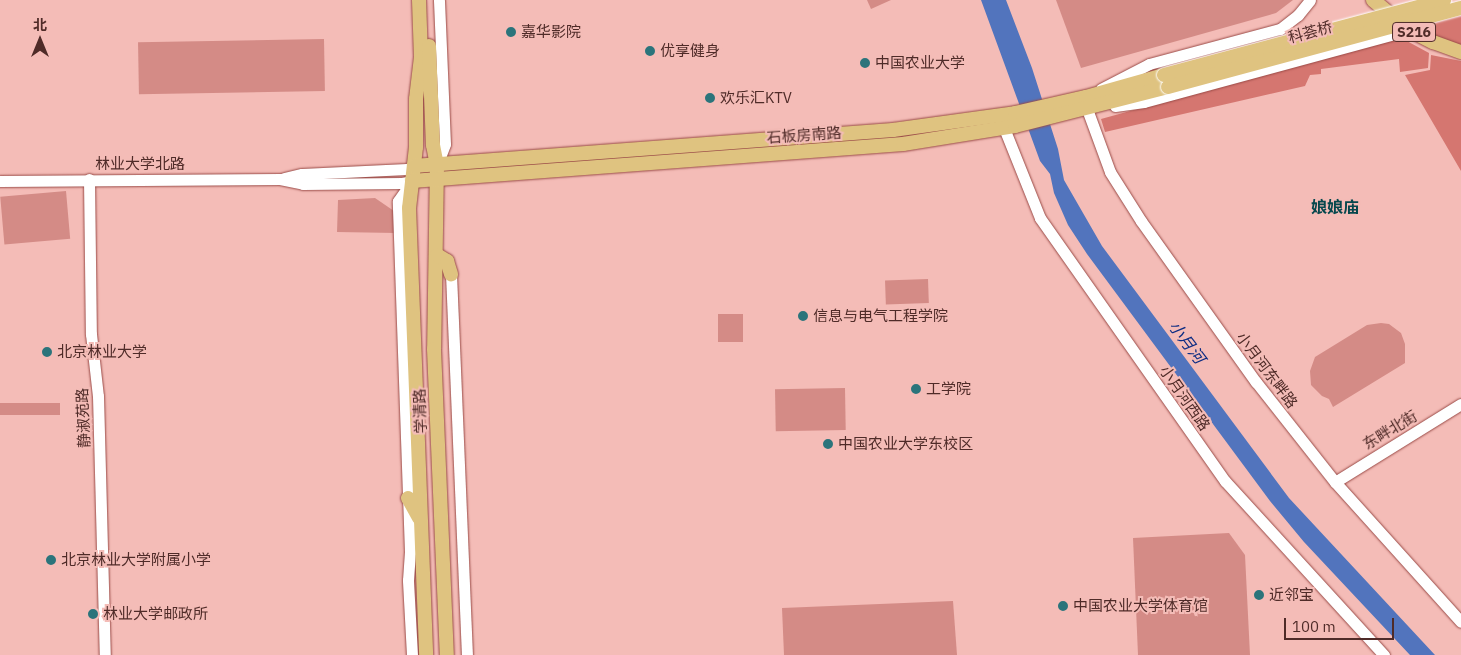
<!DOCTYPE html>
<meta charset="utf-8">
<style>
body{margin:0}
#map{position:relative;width:1461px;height:655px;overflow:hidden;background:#f4bcb7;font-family:"IBM Plex Sans","Noto Sans SC",sans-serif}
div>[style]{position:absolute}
.green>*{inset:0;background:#d48b86;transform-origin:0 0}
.forest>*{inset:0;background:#d57670}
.water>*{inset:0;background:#5274bd}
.roads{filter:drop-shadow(0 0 1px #9a4b47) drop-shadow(0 0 1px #9a4b47)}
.tertiary>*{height:11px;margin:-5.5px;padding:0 5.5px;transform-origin:5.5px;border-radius:5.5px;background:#fff}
.primary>*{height:14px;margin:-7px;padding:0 7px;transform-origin:7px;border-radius:7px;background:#dfc380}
.bridges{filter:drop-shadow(0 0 1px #fff) drop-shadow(0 0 1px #fff)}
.primary-bridge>*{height:14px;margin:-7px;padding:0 7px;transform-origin:7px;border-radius:7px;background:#dfc380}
.dots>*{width:14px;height:14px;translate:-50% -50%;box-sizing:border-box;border:2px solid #f4bcb7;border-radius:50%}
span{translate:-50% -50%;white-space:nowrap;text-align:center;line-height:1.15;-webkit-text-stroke:4px #f4bcb7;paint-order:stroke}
.shield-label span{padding:1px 4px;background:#f4bcb7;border:1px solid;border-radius:4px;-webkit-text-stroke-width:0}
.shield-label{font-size:14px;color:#4f2b28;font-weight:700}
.poi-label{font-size:15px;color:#4f2b28}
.left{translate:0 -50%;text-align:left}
.street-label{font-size:15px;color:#4f2b28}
.neighbourhood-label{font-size:16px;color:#05474d;font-weight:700}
.water-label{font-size:16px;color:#0d2c83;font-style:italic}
.north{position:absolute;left:15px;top:15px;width:50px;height:50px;-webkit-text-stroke:4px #f4bcb7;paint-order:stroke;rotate:0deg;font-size:14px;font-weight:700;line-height:20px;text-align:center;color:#4f2b28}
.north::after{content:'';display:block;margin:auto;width:18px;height:22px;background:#4f2b28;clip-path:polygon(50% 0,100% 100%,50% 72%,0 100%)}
.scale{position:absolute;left:1284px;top:618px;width:110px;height:22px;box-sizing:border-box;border:2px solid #4f2b28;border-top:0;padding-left:6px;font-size:15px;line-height:18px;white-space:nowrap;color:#4f2b28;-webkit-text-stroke:4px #f4bcb7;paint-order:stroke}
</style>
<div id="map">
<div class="green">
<i style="clip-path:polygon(867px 0,891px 0,871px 9px)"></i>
<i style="clip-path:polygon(1056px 0,1293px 0,1276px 13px,1081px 68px)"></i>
<i style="left:324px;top:39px;width:52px;height:186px;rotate:89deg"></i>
<i style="left:66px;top:191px;width:48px;height:66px;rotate:85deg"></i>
<i style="clip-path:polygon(375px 198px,394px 211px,396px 233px,337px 232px,338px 200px)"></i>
<i style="left:928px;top:279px;width:24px;height:43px;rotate:88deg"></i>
<i style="left:718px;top:314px;width:25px;height:28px"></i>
<i style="clip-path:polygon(1381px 323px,1389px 324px,1401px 333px,1405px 344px,1405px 363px,1333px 407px,1329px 399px,1322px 396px,1311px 385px,1310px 371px,1315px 357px,1367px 325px)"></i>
<i style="left:845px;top:388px;width:42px;height:70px;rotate:89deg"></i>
<i style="left:0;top:403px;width:60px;height:12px"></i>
<i style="clip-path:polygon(1229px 533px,1245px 555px,1250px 655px,1138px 655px,1133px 538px)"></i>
<i style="clip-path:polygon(953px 601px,957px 655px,784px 655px,782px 608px)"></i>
</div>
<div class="forest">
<i style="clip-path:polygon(1461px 14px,1461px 45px,1440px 38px,1414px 25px)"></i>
<i style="clip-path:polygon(1388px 40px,1405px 40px,1429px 53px,1428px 68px,1400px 72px,1399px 59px,1321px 69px,1321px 74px,1310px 75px,1305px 86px,1105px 132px,1101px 119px)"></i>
<i style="clip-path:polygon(1431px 55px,1461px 61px,1461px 171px,1405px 75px,1430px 70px)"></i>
</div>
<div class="water">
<i style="clip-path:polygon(981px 0,1006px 0,1032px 68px,1058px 149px,1064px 180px,1102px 246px,1289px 498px,1435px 655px,1410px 655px,1304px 542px,1270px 501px,1087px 254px,1068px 225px,1054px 193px,1050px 174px,1040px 161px)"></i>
</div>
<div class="roads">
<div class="tertiary">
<i style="left:1101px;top:89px;width:54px;rotate:-27.5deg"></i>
<i style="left:1149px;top:64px;width:136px;rotate:-15deg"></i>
<i style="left:1280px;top:29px;width:23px;rotate:-38deg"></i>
<i style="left:1298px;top:15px;width:19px;rotate:-51deg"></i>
<i style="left:1115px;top:106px;width:29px;rotate:-8deg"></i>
<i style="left:1144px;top:102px;width:275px;rotate:-15.2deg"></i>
<i style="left:1087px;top:109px;width:67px;rotate:69.9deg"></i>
<i style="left:1110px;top:172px;width:58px;rotate:57.7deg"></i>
<i style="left:1141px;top:221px;width:198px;rotate:54.5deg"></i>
<i style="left:1256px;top:382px;width:127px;rotate:51.7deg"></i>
<i style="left:1335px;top:482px;width:188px;rotate:48deg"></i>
<i style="left:1004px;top:128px;width:97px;rotate:68.2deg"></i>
<i style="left:1040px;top:218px;width:322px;rotate:54.9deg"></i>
<i style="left:1225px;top:481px;width:236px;rotate:47.6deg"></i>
<i style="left:437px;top:165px;width:22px;rotate:-69deg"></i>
<i style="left:445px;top:144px;width:144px;rotate:-92.4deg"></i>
<i style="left:284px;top:178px;width:18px;rotate:-13deg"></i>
<i style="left:302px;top:174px;width:105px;rotate:-2.7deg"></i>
<i style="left:407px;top:169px;width:8px;rotate:-23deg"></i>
<i style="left:89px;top:179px;width:155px;rotate:89.3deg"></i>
<i style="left:91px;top:334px;width:62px;rotate:83.6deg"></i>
<i style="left:98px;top:396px;width:259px;rotate:88.5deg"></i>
<i style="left:0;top:181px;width:280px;rotate:-0.4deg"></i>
<i style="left:280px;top:179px;width:24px;rotate:12deg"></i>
<i style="left:303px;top:184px;width:99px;rotate:-0.6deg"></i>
<i style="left:402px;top:183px;width:10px;rotate:-11deg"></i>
<i style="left:451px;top:274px;width:381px;rotate:87.6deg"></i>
<i style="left:1335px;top:482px;width:148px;rotate:-31.8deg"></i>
<i style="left:412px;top:655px;width:75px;rotate:-93.1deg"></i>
<i style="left:408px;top:580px;width:28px;rotate:-86deg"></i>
<i style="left:410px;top:552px;width:351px;rotate:-92deg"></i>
<i style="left:398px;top:201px;width:24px;rotate:-55deg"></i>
</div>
<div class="primary">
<i style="left:419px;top:0;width:57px;rotate:88deg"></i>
<i style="left:421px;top:57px;width:42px;rotate:96.8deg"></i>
<i style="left:416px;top:99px;width:48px;rotate:90deg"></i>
<i style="left:416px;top:147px;width:61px;rotate:96.5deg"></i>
<i style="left:409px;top:208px;width:447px;rotate:87.8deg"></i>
<i style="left:1373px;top:0;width:47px;rotate:39.8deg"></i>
<i style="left:1409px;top:30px;width:27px;rotate:27deg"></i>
<i style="left:1433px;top:42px;width:30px;rotate:20deg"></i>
<i style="left:429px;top:46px;width:99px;rotate:87.7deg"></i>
<i style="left:433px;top:145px;width:20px;rotate:79deg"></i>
<i style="left:437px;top:165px;width:184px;rotate:90.9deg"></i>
<i style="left:434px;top:349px;width:306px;rotate:87.6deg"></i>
<i style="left:414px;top:166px;width:480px;rotate:-4.3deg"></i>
<i style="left:893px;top:130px;width:123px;rotate:-7.9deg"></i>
<i style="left:1015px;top:113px;width:73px;rotate:-12.7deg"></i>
<i style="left:1086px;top:97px;width:81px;rotate:-15.8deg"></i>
<i style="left:412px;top:181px;width:492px;rotate:-4.3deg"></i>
<i style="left:903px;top:144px;width:113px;rotate:-9.1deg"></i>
<i style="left:1015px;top:126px;width:158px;rotate:-14.3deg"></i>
<i style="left:437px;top:255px;width:12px;rotate:31deg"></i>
<i style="left:447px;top:261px;width:14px;rotate:73deg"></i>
<i style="left:408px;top:498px;width:23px;rotate:61deg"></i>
</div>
</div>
<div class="bridges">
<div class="primary-bridge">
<i style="left:1164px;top:75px;width:290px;rotate:-15deg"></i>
<i style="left:1168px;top:87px;width:303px;rotate:-15.1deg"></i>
</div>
</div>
<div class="dots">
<i style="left:511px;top:32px;background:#2b747b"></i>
<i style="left:650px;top:51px;background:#2b747b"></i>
<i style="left:865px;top:63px;background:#2b747b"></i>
<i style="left:710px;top:98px;background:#2b747b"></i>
<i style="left:803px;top:316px;background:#2b747b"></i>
<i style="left:47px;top:352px;background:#2b747b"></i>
<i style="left:916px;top:389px;background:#2b747b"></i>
<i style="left:828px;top:444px;background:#2b747b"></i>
<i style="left:51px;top:560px;background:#2b747b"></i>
<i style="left:1259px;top:595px;background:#2b747b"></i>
<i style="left:1063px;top:606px;background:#2b747b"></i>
<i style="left:93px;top:614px;background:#2b747b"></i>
</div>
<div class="shield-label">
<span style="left:1414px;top:32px">S216</span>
</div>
<div class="poi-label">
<span class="left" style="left:521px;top:32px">嘉华影院</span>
<span class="left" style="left:660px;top:51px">优享健身</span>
<span class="left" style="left:875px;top:63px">中国农业大学</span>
<span class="left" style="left:720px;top:98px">欢乐汇KTV</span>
<span class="left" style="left:813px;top:316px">信息与电气工程学院</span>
<span class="left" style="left:57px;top:352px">北京林业大学</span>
<span class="left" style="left:926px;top:389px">工学院</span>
<span class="left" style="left:838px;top:444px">中国农业大学东校区</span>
<span class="left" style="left:61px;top:560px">北京林业大学附属小学</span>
<span class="left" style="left:1269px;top:595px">近邻宝</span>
<span class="left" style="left:1073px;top:606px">中国农业大学体育馆</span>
<span class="left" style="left:103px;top:614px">林业大学邮政所</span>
</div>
<div class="street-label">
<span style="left:1310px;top:32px;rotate:-15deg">科荟桥</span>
<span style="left:804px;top:135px;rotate:-4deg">石板房南路</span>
<span style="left:140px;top:164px">林业大学北路</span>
<span style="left:1267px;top:370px;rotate:53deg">小月河东畔路</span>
<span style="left:1185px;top:398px;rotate:55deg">小月河西路</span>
<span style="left:420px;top:411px;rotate:-92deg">学清路</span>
<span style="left:83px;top:418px;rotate:-92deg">静淑苑路</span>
<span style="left:1390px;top:430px;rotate:-31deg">东畔北街</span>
</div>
<div class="neighbourhood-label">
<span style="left:1335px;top:207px">娘娘庙</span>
</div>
<div class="water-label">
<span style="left:1187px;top:342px;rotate:53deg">小月河</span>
</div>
<div class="north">北</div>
<div class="scale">100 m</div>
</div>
